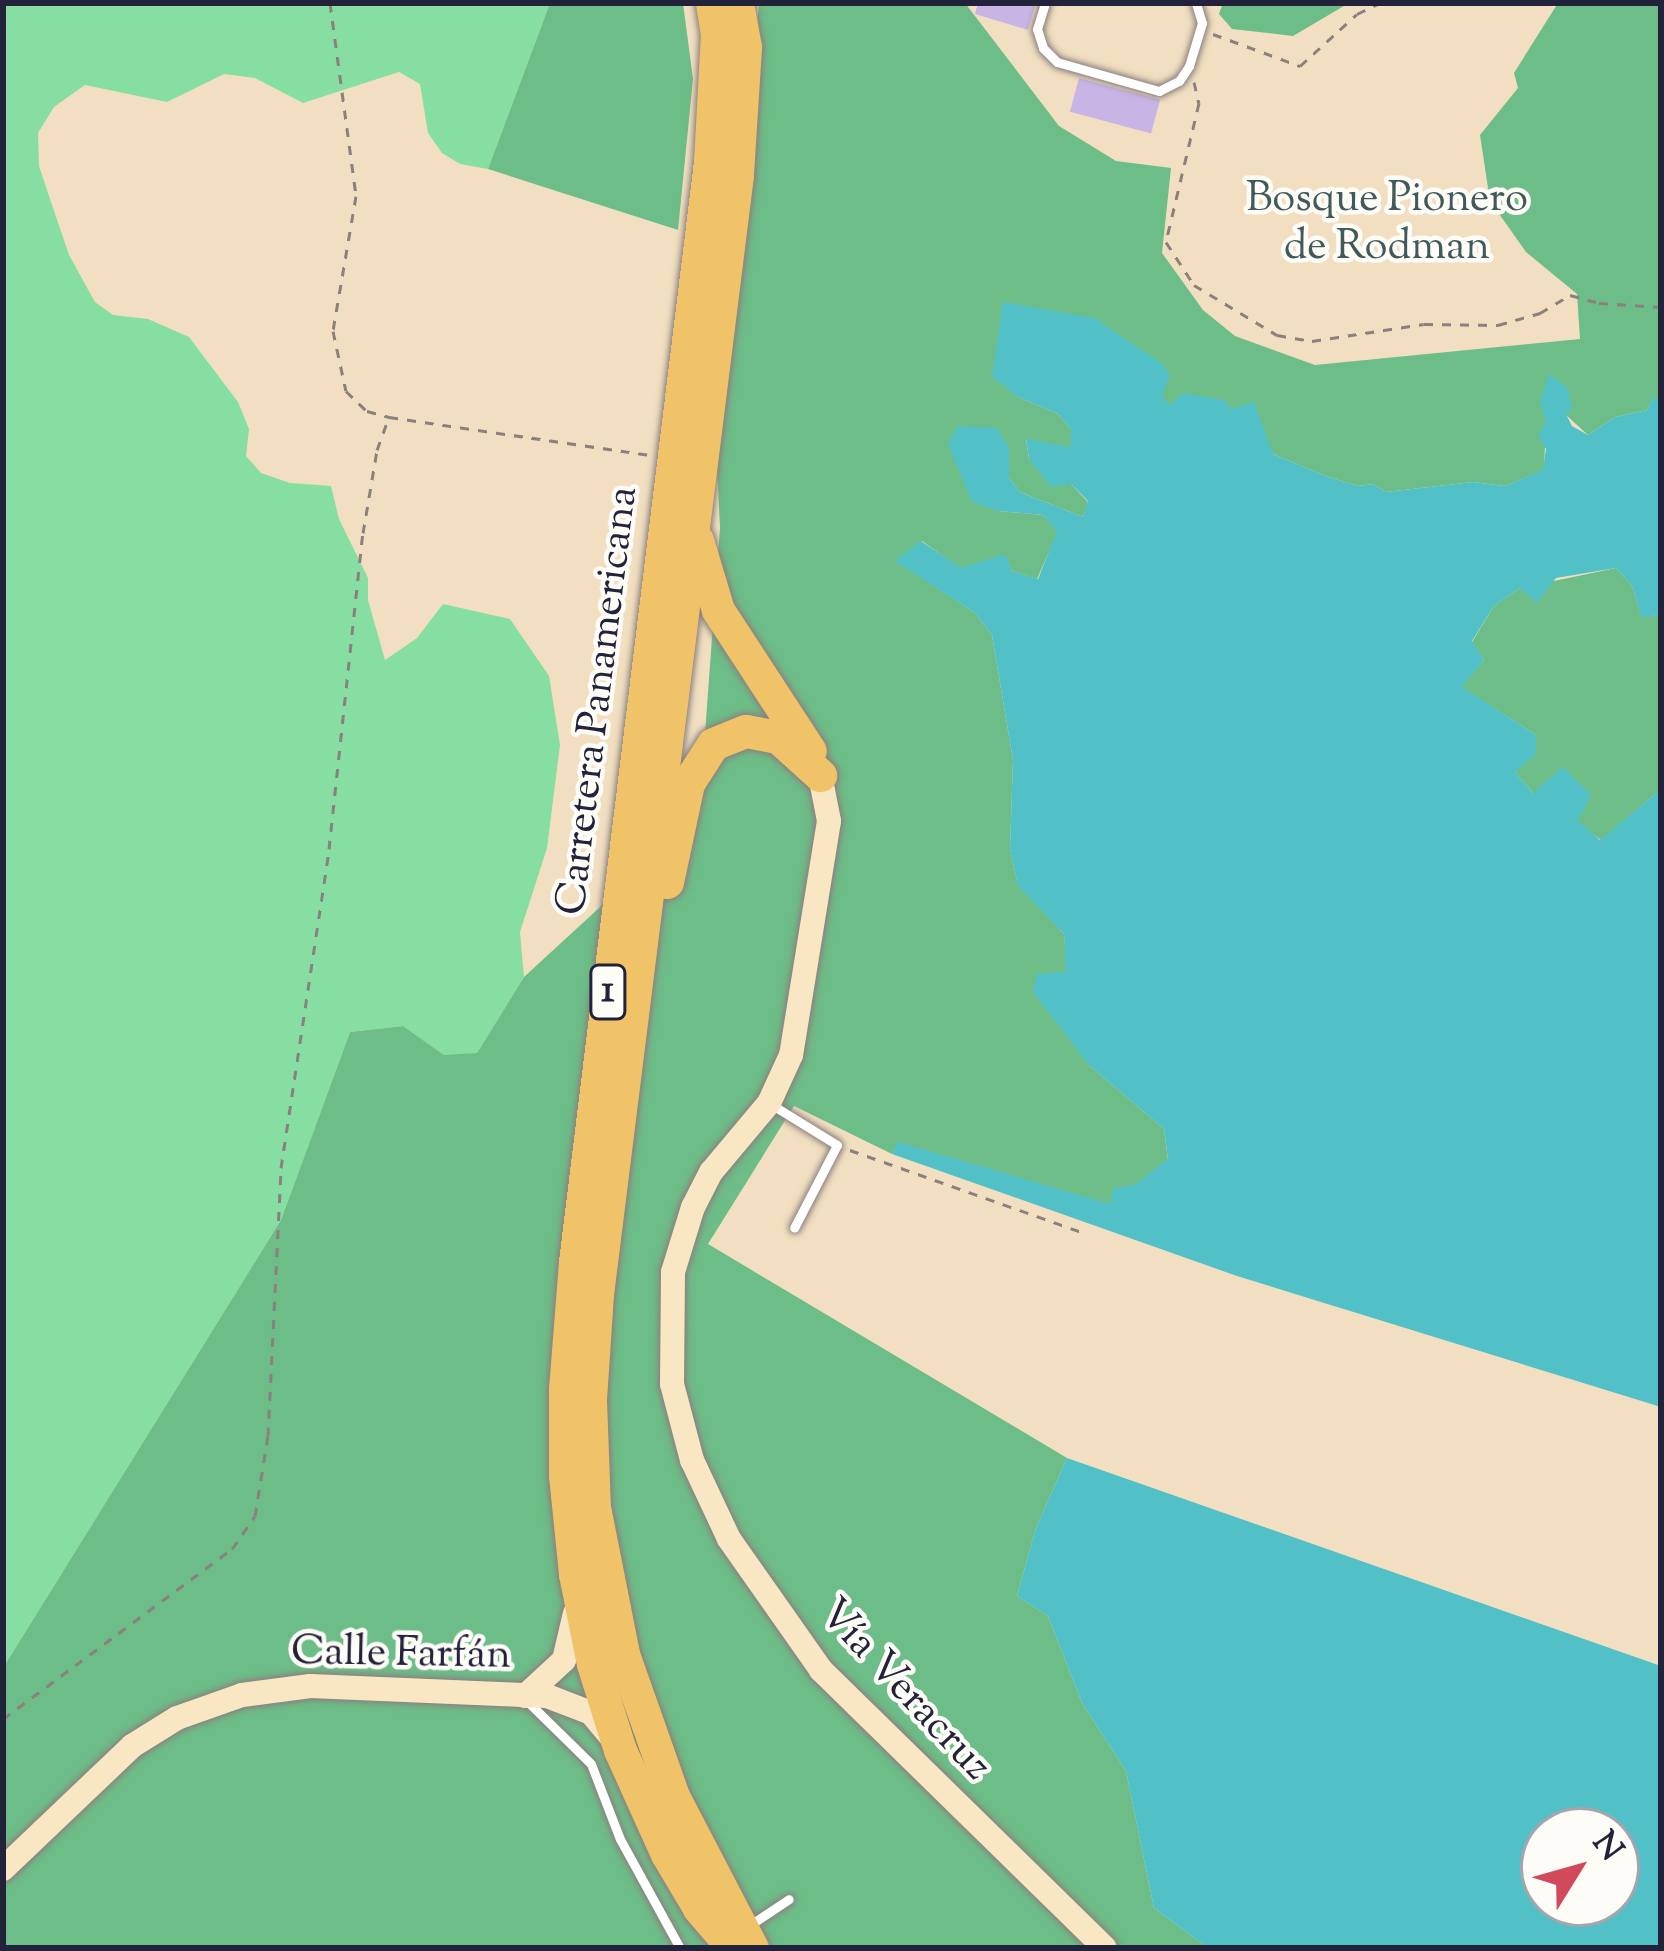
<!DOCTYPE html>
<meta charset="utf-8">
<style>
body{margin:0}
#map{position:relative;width:1664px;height:1951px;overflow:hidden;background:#f2dfc1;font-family:"Sorts Mill Goudy",serif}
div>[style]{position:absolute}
.green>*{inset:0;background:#87dea2}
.forest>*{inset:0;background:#6dbd88}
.water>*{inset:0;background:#52c0c7}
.building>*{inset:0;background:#c8b5e6;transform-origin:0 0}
.path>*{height:3px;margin-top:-1.5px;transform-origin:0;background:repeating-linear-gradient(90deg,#8a807e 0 9px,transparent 0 18px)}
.roads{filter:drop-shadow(0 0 3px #8a807e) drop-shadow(0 0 3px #8a807e)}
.lane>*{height:9px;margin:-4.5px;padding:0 4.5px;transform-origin:4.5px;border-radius:4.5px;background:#fff}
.secondary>*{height:24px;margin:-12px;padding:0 12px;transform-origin:12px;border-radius:12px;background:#f9e7c3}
.highway>*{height:33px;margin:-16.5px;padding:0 16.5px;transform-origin:16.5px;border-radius:16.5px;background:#f1c369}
span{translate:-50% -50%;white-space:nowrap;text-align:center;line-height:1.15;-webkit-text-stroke:9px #fdfcf7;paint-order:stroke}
.shield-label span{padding:3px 9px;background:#fdfcf7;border:3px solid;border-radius:9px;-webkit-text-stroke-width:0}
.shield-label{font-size:39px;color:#22223b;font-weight:700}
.park-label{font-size:42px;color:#405a5a}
.street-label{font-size:42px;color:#22223b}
.frame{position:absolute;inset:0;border:6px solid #22223b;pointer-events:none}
.north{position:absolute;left:1520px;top:1807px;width:120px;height:120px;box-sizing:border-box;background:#fdfcf7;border:3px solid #a5a5ac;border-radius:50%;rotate:53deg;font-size:33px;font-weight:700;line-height:48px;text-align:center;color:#22223b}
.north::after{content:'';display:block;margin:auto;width:42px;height:54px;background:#d1495b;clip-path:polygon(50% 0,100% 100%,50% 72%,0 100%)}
</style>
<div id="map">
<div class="green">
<i style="clip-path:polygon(3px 3px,550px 3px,488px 169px,460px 164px,442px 153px,428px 133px,420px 84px,399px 72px,303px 103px,255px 78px,224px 74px,167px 102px,85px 85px,54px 107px,38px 133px,39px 166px,51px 202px,69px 255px,95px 302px,113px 315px,148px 319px,189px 337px,238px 402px,249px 429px,246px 456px,261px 473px,290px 483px,331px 486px,339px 519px,368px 578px,368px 600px,385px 660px,417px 638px,443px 604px,510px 619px,549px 676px,560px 745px,547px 848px,520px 932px,524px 977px,477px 1053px,445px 1056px,403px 1026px,350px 1032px,281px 1220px,3px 1668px)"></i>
</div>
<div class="forest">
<i style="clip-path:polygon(550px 3px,683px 3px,693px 79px,678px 230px,488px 169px)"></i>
<i style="clip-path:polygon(759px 3px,965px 3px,1059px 126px,1116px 161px,1171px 168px,1162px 253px,1203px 310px,1235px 336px,1315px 365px,1580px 339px,1577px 294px,1526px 252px,1490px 201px,1480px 135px,1518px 88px,1514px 73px,1558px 3px,1661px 3px,1661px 404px,1653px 398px,1647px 410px,1615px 417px,1588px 435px,1565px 414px,1546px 421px,1544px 470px,1505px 486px,1473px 482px,1386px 492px,1373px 484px,1358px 486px,1328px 477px,1273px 454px,1231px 409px,1170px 406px,1162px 396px,1016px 396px,1058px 414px,1072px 430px,1072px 448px,1026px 440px,1029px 459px,1071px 484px,1088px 502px,1083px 517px,1020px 492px,1009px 478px,1009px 448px,998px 511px,1043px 515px,1058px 531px,1037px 579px,1012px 571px,1005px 555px,961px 569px,922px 541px,896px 561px,975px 613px,992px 635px,1013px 760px,1010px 849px,1018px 885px,1064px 934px,1067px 973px,1089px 1065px,1164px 1129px,1168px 1160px,1111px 1205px,898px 1143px,892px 1154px,794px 1106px,708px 1244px,1067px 1458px,1036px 1528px,1017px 1596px,1048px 1616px,1082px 1703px,1126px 1771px,1154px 1908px,1208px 1948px,3px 1948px,3px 1668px,281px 1220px,350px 1032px,403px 1026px,444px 1055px,477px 1053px,524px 977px,699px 816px,720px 528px,717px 467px)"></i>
<i style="clip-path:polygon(1223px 3px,1349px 3px,1293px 36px,1232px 29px,1219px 14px)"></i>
<i style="clip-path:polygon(1616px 568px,1633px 587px,1641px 616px,1661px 615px,1661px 789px,1601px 840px,1534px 794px,1515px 772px,1536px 735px,1461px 687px,1484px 660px,1472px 642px,1494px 606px,1520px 588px)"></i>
</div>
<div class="water">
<i style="clip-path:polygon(1003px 302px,1094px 318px,1161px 363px,1170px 375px,1162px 396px,1170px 405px,1183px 393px,1224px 400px,1231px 409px,1254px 402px,1273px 454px,1328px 477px,1358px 486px,1373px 484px,1386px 492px,1473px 482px,1505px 486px,1543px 470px,1546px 449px,1538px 435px,1546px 421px,1540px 402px,1549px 374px,1567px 387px,1572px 407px,1566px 414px,1572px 426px,1588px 435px,1615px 417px,1647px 410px,1653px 397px,1661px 404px,1661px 615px,1641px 617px,1633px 587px,1616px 568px,1556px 578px,1537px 603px,1520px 588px,1494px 606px,1472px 641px,1484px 660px,1462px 687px,1536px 735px,1535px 755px,1515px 772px,1533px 793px,1563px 767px,1591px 795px,1578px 821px,1600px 840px,1661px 789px,1661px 1407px,1237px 1276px,892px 1154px,898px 1142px,1110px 1204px,1114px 1188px,1134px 1185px,1168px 1159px,1164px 1129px,1089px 1065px,1033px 992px,1037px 974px,1066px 972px,1064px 934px,1018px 886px,1010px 849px,1013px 760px,992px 635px,975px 613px,895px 561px,921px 541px,961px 568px,1005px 554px,1012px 571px,1038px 579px,1057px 531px,1043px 515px,998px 511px,972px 502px,948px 444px,958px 426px,997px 428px,1009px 448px,1009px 478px,1020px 492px,1083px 517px,1088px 501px,1071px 484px,1051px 487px,1029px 459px,1026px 439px,1071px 447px,1071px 429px,1058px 414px,1016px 396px,992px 376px)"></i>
<i style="clip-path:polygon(evenodd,1067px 1458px,1661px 1666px,1661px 1948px,1208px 1948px,1154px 1908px,1126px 1771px,1082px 1703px,1048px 1616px,1017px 1596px,1036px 1528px,1067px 1458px,1544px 1831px,1616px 1831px,1616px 1903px,1544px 1903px,1544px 1831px)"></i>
</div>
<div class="building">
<i style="clip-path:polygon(978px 3px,1036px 3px,1028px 30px,975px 14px)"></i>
<i style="left:1079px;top:78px;width:84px;height:35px;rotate:15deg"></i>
</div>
<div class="path">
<i style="left:330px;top:3px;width:195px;rotate:82.3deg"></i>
<i style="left:356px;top:196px;width:137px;rotate:99.7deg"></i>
<i style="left:333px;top:331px;width:61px;rotate:77.8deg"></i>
<i style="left:346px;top:391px;width:29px;rotate:44deg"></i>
<i style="left:367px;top:411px;width:23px;rotate:15deg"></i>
<i style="left:389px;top:417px;width:262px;rotate:8.3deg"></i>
<i style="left:1213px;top:34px;width:93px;rotate:20.2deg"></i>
<i style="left:1300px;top:66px;width:77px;rotate:-42.4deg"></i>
<i style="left:1357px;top:14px;width:25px;rotate:-26deg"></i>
<i style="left:1194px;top:82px;width:22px;rotate:77deg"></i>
<i style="left:1199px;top:103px;width:143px;rotate:103.4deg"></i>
<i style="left:1166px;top:242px;width:51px;rotate:56.9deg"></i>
<i style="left:1194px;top:285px;width:97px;rotate:31.1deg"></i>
<i style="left:1277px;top:335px;width:36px;rotate:10deg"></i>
<i style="left:1312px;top:341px;width:113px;rotate:-8.6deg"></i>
<i style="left:1424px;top:324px;width:74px;rotate:0.8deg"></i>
<i style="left:1498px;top:325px;width:44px;rotate:-15.9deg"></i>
<i style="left:1540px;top:313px;width:35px;rotate:-31deg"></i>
<i style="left:1570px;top:295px;width:30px;rotate:15deg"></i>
<i style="left:1599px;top:303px;width:62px;rotate:3.7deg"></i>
<i style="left:850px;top:1150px;width:249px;rotate:19.5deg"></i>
<i style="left:3px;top:1719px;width:285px;rotate:-36.6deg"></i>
<i style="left:232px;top:1549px;width:40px;rotate:-55.1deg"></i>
<i style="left:255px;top:1516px;width:81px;rotate:-80.8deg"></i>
<i style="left:268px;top:1436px;width:268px;rotate:-87.2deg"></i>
<i style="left:281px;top:1168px;width:323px;rotate:-81.4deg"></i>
<i style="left:329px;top:849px;width:318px;rotate:-83.9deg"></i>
<i style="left:363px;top:533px;width:84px;rotate:-80.4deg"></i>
<i style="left:377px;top:450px;width:35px;rotate:-70deg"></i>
</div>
<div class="roads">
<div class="lane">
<i style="left:1045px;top:3px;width:27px;rotate:107deg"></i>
<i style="left:1037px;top:29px;width:20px;rotate:72deg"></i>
<i style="left:1043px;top:48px;width:20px;rotate:45deg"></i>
<i style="left:1057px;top:62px;width:106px;rotate:15.9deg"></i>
<i style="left:1159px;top:91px;width:22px;rotate:-27deg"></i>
<i style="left:1179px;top:81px;width:18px;rotate:-56deg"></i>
<i style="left:1189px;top:66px;width:45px;rotate:-73.2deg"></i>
<i style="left:1202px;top:23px;width:21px;rotate:-107deg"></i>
<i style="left:769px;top:1103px;width:80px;rotate:31.7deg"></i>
<i style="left:837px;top:1145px;width:93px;rotate:117.4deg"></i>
<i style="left:527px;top:1701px;width:90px;rotate:44.5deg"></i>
<i style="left:591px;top:1764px;width:80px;rotate:68.9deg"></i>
<i style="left:620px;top:1839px;width:124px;rotate:61.2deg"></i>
<i style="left:747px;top:1927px;width:50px;rotate:-33.7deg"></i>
</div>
<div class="secondary">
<i style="left:820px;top:775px;width:47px;rotate:78.9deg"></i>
<i style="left:829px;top:821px;width:237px;rotate:99.2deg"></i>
<i style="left:791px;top:1055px;width:53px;rotate:114.6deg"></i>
<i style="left:769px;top:1103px;width:90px;rotate:130deg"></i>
<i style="left:711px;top:1172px;width:39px;rotate:117deg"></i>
<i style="left:693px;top:1207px;width:68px;rotate:107.1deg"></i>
<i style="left:673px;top:1272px;width:112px;rotate:90.5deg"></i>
<i style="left:672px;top:1384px;width:79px;rotate:75.3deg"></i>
<i style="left:692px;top:1460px;width:87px;rotate:64.9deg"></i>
<i style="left:729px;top:1539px;width:160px;rotate:54.9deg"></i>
<i style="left:821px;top:1670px;width:397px;rotate:44.4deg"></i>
<i style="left:525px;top:1696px;width:53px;rotate:-42.7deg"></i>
<i style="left:564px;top:1660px;width:48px;rotate:-76.8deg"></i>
<i style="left:3px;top:1869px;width:178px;rotate:-43.6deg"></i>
<i style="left:132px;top:1746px;width:53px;rotate:-31.9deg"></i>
<i style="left:177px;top:1718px;width:69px;rotate:-19.5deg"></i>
<i style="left:242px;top:1695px;width:69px;rotate:-7.5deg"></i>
<i style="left:310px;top:1686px;width:237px;rotate:2.4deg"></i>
<i style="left:547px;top:1696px;width:47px;rotate:21.1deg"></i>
<i style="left:591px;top:1713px;width:34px;rotate:50deg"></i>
</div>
<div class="highway">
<i style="left:712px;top:3px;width:30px;rotate:81deg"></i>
<i style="left:717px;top:33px;width:129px;rotate:93.1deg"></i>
<i style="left:710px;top:162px;width:1108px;rotate:97deg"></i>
<i style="left:575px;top:1262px;width:127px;rotate:94.5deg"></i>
<i style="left:565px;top:1389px;width:86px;rotate:90deg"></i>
<i style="left:565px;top:1475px;width:100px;rotate:84.2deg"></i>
<i style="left:575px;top:1574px;width:92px;rotate:78.7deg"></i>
<i style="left:593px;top:1664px;width:90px;rotate:72.6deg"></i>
<i style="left:620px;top:1750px;width:114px;rotate:65.7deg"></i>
<i style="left:667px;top:1854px;width:63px;rotate:59.3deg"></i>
<i style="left:699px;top:1908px;width:52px;rotate:49.6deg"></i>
<i style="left:737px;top:3px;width:45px;rotate:79.7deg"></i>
<i style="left:745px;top:47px;width:128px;rotate:93.6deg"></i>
<i style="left:737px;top:175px;width:1128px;rotate:97.13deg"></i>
<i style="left:597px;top:1294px;width:106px;rotate:93.8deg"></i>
<i style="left:590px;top:1400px;width:107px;rotate:87.9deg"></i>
<i style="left:594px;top:1507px;width:150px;rotate:78.8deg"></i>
<i style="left:623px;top:1654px;width:151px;rotate:70.6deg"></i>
<i style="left:673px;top:1796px;width:171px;rotate:62.5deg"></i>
<i style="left:697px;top:540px;width:73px;rotate:73.3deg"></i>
<i style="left:718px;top:610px;width:168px;rotate:56.9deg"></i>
<i style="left:667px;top:882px;width:101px;rotate:-78deg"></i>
<i style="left:688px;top:783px;width:46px;rotate:-57.3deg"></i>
<i style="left:713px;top:744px;width:35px;rotate:-22deg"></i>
<i style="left:746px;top:731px;width:33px;rotate:11deg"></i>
<i style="left:778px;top:737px;width:57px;rotate:42.1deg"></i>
</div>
</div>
<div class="shield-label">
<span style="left:608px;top:992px">1</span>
</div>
<div class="park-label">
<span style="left:1387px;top:224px">Bosque Pionero<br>de Rodman</span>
</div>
<div class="street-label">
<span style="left:599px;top:701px;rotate:-83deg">Carretera Panamericana</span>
<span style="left:401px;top:1655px;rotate:1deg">Calle Farfán</span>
<span style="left:904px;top:1691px;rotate:47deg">Vía Veracruz</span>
</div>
<div class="frame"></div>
<div class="north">N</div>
</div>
